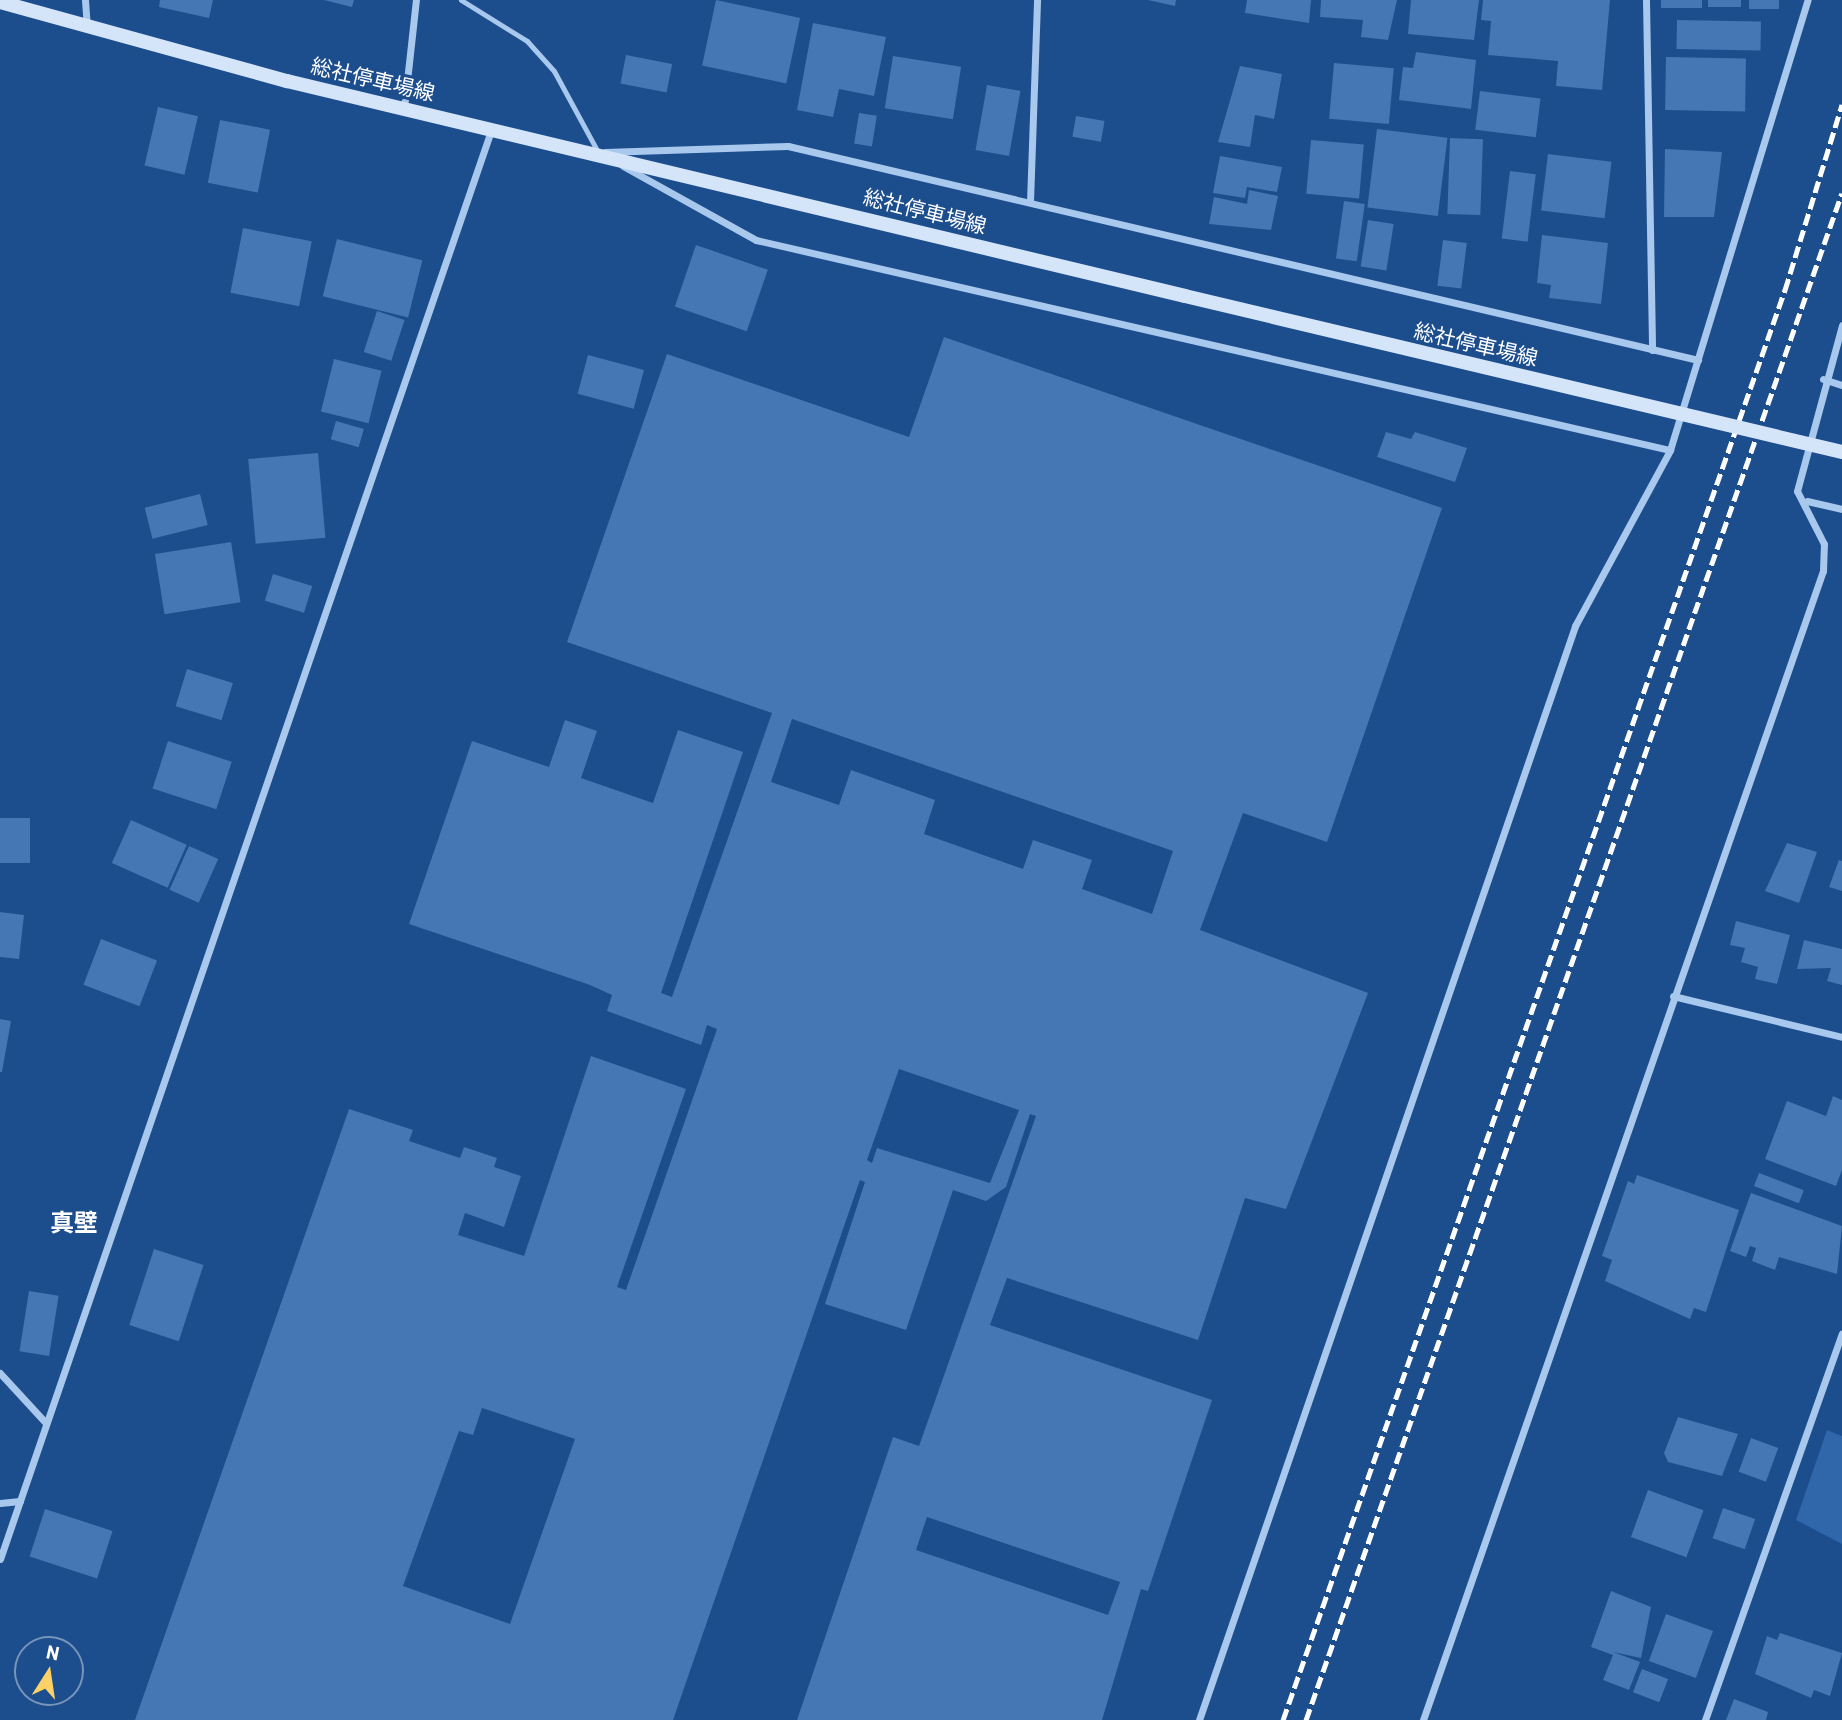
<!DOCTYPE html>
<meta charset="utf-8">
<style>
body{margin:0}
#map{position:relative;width:1842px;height:1720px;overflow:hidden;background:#1c4d8c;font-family:Barlow,"Noto Sans JP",sans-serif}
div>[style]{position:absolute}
.green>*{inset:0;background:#2f67aa}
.building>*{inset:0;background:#4477b4;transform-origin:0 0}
.service>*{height:5px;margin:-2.5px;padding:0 2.5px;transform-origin:2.5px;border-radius:2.5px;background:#a8c8ed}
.minor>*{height:7px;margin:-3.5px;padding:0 3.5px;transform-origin:3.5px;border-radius:3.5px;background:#a8c8ed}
.secondary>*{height:14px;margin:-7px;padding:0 7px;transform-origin:7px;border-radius:7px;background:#d5e5f9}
.rail>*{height:5px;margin-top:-2.5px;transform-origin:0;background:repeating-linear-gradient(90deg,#fff 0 12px,transparent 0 17px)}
.secondary-bridge>*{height:14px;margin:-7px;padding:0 7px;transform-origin:7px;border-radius:7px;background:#d5e5f9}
span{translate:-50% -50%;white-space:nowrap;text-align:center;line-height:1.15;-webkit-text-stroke:6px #1c4d8c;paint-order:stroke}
.street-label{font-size:21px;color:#fff}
.quarter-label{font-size:24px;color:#fff;font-weight:700}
.north{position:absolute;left:14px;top:1636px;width:70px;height:70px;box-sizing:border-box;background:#1c4d8c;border:2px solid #7794ba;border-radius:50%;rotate:12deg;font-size:19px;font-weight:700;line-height:28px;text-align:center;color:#fff}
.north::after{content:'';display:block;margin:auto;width:24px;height:32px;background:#fdd166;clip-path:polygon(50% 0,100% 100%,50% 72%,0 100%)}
</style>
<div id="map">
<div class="green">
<i style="clip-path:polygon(1827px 1430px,1842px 1436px,1842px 1544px,1796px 1520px)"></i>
</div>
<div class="building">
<i style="clip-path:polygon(160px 0,213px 0,209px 18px,159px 7px)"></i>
<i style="clip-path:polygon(324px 0,354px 0,352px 7px)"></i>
<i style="left:716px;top:0;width:86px;height:67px;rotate:12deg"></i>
<i style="clip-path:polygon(1148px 0,1176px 0,1175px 6px)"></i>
<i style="clip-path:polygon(1247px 0,1311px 0,1309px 23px,1245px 13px)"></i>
<i style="clip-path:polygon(1321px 0,1397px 0,1388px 40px,1361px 37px,1363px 20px,1320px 17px)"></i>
<i style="clip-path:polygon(1411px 0,1479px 0,1474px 40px,1408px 34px)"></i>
<i style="clip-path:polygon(1483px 0,1610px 0,1602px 90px,1556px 86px,1558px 61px,1488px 55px,1491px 21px,1481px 20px)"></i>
<i style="left:1661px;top:0;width:41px;height:8px"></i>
<i style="left:1708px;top:0;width:33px;height:7px"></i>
<i style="left:1749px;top:0;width:30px;height:9px"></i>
<i style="left:1677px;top:20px;width:84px;height:29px;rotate:1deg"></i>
<i style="clip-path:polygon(813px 23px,886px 37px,874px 96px,839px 89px,833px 117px,797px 110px)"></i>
<i style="clip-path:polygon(1416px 52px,1476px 60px,1471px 109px,1399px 100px,1403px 67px,1413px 68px)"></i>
<i style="left:626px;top:55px;width:47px;height:29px;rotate:11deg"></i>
<i style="left:893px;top:56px;width:69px;height:53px;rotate:9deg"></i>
<i style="left:1666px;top:57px;width:80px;height:53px;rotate:1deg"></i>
<i style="left:1334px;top:63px;width:60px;height:56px;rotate:5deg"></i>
<i style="clip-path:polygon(1240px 66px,1282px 74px,1274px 119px,1255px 115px,1250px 147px,1218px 142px)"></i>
<i style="left:987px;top:85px;width:34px;height:66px;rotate:10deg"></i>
<i style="left:1480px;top:91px;width:61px;height:39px;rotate:7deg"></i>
<i style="left:158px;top:107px;width:41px;height:60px;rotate:13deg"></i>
<i style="left:859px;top:113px;width:18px;height:31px;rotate:9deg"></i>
<i style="left:1076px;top:116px;width:29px;height:21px;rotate:10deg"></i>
<i style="left:220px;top:120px;width:51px;height:64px;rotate:11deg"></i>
<i style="left:1377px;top:129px;width:71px;height:79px;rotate:7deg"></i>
<i style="left:1450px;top:138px;width:33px;height:76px;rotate:2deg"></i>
<i style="left:1311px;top:140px;width:53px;height:54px;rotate:5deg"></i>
<i style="clip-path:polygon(1665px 149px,1722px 152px,1714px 217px,1664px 217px)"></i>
<i style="left:1548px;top:154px;width:64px;height:57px;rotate:7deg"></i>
<i style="clip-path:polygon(1220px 156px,1282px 167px,1277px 192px,1247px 187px,1245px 198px,1213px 193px)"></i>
<i style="left:1510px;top:171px;width:26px;height:68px;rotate:7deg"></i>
<i style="clip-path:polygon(1249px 190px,1278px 196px,1271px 230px,1209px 224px,1214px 197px,1247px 204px)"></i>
<i style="left:1344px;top:201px;width:21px;height:58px;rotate:8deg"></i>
<i style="left:1368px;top:220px;width:26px;height:47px;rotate:9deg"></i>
<i style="left:243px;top:228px;width:70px;height:66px;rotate:11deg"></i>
<i style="clip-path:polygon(1542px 235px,1608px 243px,1601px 304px,1549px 298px,1551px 285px,1537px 283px)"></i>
<i style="left:337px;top:239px;width:88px;height:59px;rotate:14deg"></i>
<i style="left:1443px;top:240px;width:24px;height:46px;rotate:7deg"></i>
<i style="left:696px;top:245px;width:76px;height:65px;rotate:19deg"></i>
<i style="left:377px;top:311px;width:29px;height:43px;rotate:18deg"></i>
<i style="clip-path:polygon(evenodd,944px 337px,1442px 508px,1327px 842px,1243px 813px,1200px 930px,1368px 993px,1286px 1209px,1245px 1198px,1198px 1340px,1007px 1278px,990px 1325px,1212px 1400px,1148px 1591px,1141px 1589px,1102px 1720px,797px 1720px,893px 1437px,919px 1446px,1036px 1116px,1030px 1114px,1006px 1187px,986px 1201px,953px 1190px,906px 1330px,825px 1304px,865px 1182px,860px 1180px,673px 1720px,135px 1720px,349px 1109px,413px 1130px,409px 1141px,460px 1158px,464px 1147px,497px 1158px,494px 1167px,521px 1176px,504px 1227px,465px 1213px,458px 1235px,524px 1256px,591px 1056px,686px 1089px,617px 1287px,626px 1290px,717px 1029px,707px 1025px,701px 1045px,607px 1011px,612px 995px,590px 985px,409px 924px,472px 741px,549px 767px,565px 720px,597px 731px,581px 778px,653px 803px,678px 730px,743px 752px,661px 993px,672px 997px,772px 713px,567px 642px,667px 354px,909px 437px,944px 337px,792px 719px,1173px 851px,1152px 914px,1082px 889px,1092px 860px,1033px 840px,1023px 869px,924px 834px,935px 800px,851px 770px,839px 805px,771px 782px,792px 719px,944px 337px,899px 1069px,1019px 1110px,990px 1183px,877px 1148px,872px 1163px,867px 1160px,899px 1069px,944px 337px,482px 1408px,575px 1439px,510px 1624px,403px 1586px,459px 1431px,473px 1435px,482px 1408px,944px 337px,927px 1517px,1120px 1582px,1108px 1615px,916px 1550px,927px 1517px)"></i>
<i style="left:588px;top:355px;width:58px;height:40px;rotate:15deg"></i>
<i style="left:334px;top:359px;width:49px;height:54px;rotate:14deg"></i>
<i style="left:336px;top:421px;width:29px;height:19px;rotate:16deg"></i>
<i style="clip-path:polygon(1386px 432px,1411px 439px,1415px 432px,1467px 448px,1455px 482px,1377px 457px)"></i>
<i style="left:318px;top:453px;width:85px;height:70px;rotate:85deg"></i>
<i style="left:200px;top:494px;width:32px;height:57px;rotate:76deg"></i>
<i style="left:231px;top:542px;width:61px;height:77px;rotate:81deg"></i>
<i style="left:273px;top:574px;width:41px;height:28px;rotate:17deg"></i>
<i style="left:187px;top:669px;width:48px;height:39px;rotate:17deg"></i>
<i style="left:168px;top:741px;width:67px;height:50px;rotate:18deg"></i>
<i style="left:0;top:818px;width:30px;height:45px"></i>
<i style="left:131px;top:820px;width:61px;height:47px;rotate:24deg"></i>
<i style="clip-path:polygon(1787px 843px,1817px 852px,1799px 903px,1765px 891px)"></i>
<i style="left:189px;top:846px;width:32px;height:48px;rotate:24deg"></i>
<i style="clip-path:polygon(1839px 860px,1842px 861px,1842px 891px,1829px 887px)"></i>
<i style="clip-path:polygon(0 912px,24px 915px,19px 959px,0 957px)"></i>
<i style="clip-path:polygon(1736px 921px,1790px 935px,1777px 984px,1755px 979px,1758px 967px,1741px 962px,1745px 948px,1730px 945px)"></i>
<i style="left:101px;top:939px;width:60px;height:49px;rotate:21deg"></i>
<i style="clip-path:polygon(1804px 940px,1842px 949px,1842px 985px,1827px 981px,1831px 968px,1797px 969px)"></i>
<i style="clip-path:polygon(0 1019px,11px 1021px,2px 1072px,0 1072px)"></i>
<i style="clip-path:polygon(1833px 1096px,1842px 1100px,1842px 1170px,1836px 1186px,1765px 1159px,1787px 1101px,1826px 1116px)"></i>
<i style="left:1759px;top:1173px;width:48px;height:14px;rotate:21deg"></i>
<i style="clip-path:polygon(1637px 1175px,1739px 1210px,1706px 1312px,1694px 1308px,1690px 1319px,1605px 1281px,1612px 1260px,1602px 1256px,1628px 1181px,1634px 1184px)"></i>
<i style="clip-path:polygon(1751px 1193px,1842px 1226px,1837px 1274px,1779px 1257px,1775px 1270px,1752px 1261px,1756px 1248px,1750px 1246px,1746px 1257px,1730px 1251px)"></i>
<i style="left:154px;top:1249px;width:52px;height:80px;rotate:18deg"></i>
<i style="left:29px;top:1291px;width:30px;height:61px;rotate:9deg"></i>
<i style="clip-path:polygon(1678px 1417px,1738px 1434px,1722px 1476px,1668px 1462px,1664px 1453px)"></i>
<i style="left:1751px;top:1438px;width:29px;height:36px;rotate:20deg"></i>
<i style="left:1648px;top:1490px;width:59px;height:50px;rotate:20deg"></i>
<i style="left:1723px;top:1508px;width:34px;height:32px;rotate:19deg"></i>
<i style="left:45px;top:1509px;width:71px;height:50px;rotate:18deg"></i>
<i style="clip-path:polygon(1611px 1591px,1651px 1607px,1641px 1658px,1613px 1652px,1640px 1662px,1629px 1690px,1603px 1680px,1613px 1655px,1591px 1647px)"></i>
<i style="left:1666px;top:1614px;width:50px;height:50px;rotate:20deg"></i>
<i style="clip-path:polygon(1780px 1633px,1842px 1653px,1830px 1696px,1814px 1690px,1811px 1698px,1755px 1674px,1767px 1636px,1777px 1640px)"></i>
<i style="left:1642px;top:1669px;width:28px;height:25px;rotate:21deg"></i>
<i style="clip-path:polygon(1734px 1699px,1768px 1712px,1766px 1720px,1726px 1720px)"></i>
</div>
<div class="service">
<i style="left:461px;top:0;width:78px;rotate:31.8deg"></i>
<i style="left:527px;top:41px;width:40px;rotate:48deg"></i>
<i style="left:554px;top:71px;width:92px;rotate:61.5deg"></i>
</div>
<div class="minor">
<i style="left:85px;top:0;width:26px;rotate:86deg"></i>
<i style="left:1646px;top:0;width:350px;rotate:89deg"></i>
<i style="left:404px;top:108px;width:109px;rotate:-83.7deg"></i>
<i style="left:605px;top:152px;width:183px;rotate:-1.9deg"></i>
<i style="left:788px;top:146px;width:935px;rotate:13.23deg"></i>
<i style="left:623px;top:166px;width:152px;rotate:29.1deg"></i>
<i style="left:756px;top:240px;width:938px;rotate:12.94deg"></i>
<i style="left:1030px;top:202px;width:202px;rotate:-88deg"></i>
<i style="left:1823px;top:379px;width:20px;rotate:18deg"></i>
<i style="left:1807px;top:501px;width:36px;rotate:13deg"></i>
<i style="left:1673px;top:996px;width:174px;rotate:13.6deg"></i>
<i style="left:0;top:1373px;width:68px;rotate:47.4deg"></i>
<i style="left:0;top:1503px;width:20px;rotate:-6deg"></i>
<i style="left:0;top:1559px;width:1513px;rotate:-71.03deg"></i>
<i style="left:1199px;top:1720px;width:1157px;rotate:-71.03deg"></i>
<i style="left:1575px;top:626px;width:200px;rotate:-61.6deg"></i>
<i style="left:1670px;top:450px;width:471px;rotate:-73deg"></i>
<i style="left:1423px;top:1720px;width:1217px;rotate:-70.81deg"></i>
<i style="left:1823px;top:571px;width:27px;rotate:-88deg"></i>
<i style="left:1824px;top:544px;width:59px;rotate:-117deg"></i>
<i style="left:1797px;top:491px;width:172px;rotate:-74.8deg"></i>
<i style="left:1705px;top:1720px;width:410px;rotate:-70.5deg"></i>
</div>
<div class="secondary">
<i style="left:0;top:2px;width:298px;rotate:15.4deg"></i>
<i style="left:287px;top:81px;width:923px;rotate:13.46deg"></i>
</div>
<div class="rail">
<i style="left:1283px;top:1720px;width:1516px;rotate:-70.66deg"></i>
<i style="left:1785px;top:290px;width:194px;rotate:-72.9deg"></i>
<i style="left:1306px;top:1720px;width:1618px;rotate:-70.66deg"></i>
</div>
<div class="secondary-bridge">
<i style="left:1185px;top:296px;width:675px;rotate:13.36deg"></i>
</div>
<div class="street-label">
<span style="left:373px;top:79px;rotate:13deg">総社停車場線</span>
<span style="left:925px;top:211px;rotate:14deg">総社停車場線</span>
<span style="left:1476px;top:344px;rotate:13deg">総社停車場線</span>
</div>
<div class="quarter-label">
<span style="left:74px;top:1222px">真壁</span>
</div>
<div class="north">N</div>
</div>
